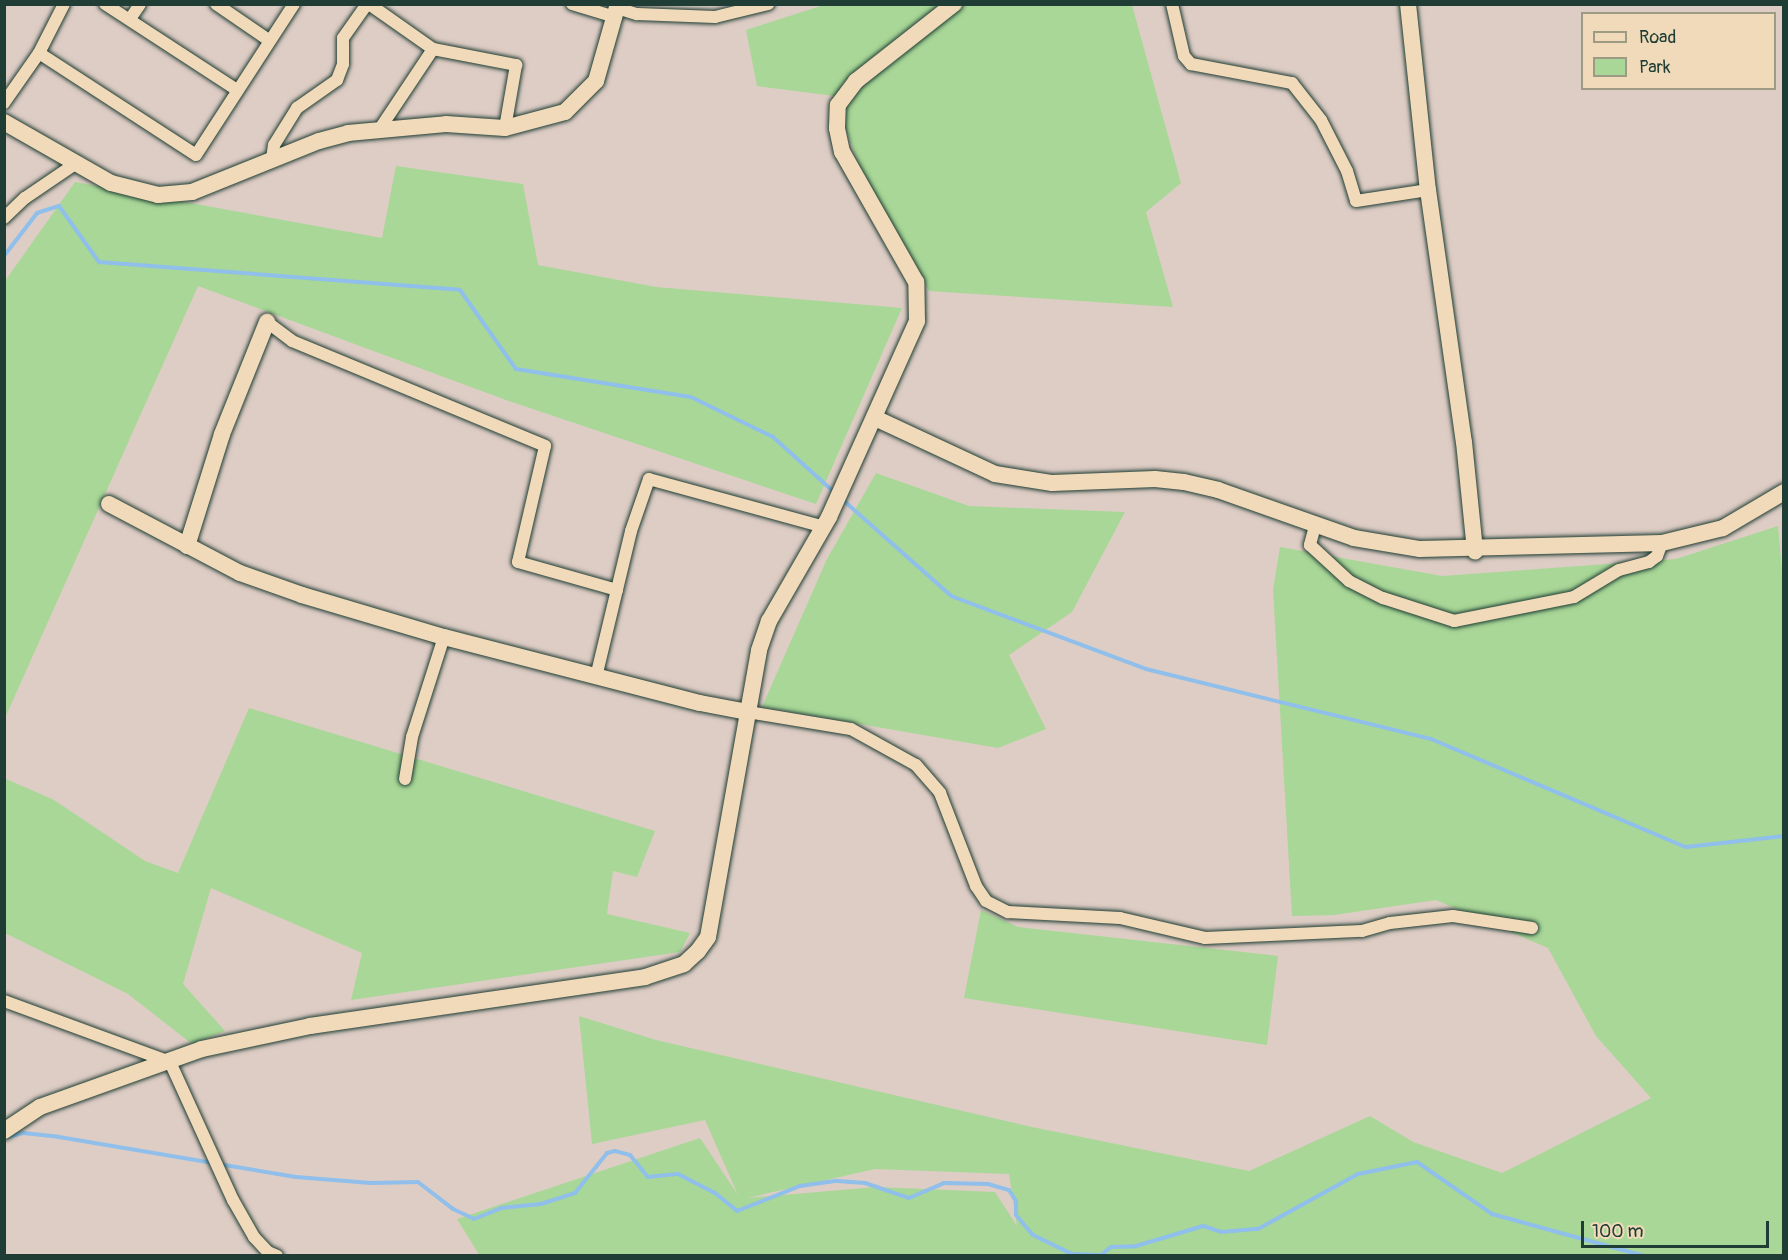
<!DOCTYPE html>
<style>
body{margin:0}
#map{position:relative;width:1788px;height:1260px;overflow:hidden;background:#decdc5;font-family:Pangolin,sans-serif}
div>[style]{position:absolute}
.green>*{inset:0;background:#a8d797}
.stream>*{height:4px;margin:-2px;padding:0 2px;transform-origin:2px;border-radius:2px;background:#8fbfea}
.roads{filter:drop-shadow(0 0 2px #1f3d34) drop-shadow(0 0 2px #1f3d34)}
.street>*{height:12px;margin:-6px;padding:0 6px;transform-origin:6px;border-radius:6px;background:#f1dab9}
.secondary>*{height:16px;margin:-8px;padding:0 8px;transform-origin:8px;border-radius:8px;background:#f1dab9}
span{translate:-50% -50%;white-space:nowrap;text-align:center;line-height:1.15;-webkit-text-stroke:6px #f1dab9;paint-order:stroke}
.frame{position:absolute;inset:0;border:6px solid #1f3d34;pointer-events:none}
.legend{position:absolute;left:1581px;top:12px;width:195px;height:78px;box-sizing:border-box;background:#f1dab9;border:2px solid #9d9b84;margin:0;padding:8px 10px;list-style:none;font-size:18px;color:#1f3d34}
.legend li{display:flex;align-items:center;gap:12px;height:30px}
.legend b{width:30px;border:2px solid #9d9b84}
.scale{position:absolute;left:1581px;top:1221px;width:188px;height:27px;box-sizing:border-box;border:3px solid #1f3d34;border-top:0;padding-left:8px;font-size:18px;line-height:21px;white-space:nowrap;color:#1f3d34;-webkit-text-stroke:4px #f1dab9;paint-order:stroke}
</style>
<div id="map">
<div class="green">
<i style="clip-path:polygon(824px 5px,1132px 5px,1181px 183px,1146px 212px,1173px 307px,929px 291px,859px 165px,834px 96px,757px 86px,746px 30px)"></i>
<i style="clip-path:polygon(396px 166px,523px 184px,538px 265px,656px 287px,902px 308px,816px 504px,506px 400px,198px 286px,5px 718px,5px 281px,75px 182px,382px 238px)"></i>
<i style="clip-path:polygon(876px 473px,969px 506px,1125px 512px,1072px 612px,1009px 655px,1046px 729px,998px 748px,762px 707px,827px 559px)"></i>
<i style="clip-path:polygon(evenodd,1778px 526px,1784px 593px,1783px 1255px,480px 1256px,457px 1219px,700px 1138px,738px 1195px,705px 1120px,592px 1144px,579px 1016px,656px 1040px,1032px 1127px,1249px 1171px,1370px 1116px,1413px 1142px,1502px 1173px,1651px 1098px,1596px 1036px,1548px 948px,1436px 900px,1334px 915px,1292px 916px,1273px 590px,1280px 547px,1442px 576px,1676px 559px,1778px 526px,875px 1169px,1009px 1174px,1017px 1226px,995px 1192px,876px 1187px,747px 1198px,875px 1169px)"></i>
<i style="clip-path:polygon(249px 708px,655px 831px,637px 877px,613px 871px,607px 914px,690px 933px,680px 952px,351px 1000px,362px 953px,211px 888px,183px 984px,225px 1031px,192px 1044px,128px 994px,5px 933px,4px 778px,54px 800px,145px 861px,178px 873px)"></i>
<i style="clip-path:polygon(981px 910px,1018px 927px,1278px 956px,1267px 1045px,964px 998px)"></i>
</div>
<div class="stream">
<i style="left:4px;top:256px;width:54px;rotate:-52.5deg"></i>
<i style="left:37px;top:213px;width:23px;rotate:-18deg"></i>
<i style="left:59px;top:206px;width:69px;rotate:54.5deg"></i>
<i style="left:99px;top:262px;width:362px;rotate:4.4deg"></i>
<i style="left:460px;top:290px;width:97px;rotate:54.7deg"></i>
<i style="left:516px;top:369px;width:177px;rotate:9.1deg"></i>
<i style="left:691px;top:397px;width:91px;rotate:26deg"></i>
<i style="left:773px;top:437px;width:84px;rotate:42.1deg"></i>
<i style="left:843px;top:500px;width:144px;rotate:41.6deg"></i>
<i style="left:951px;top:596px;width:208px;rotate:20.5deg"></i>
<i style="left:1146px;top:669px;width:293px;rotate:13.8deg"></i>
<i style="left:1431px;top:739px;width:277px;rotate:23deg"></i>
<i style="left:1686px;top:847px;width:99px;rotate:-6.4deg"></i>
<i style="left:8px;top:1137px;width:16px;rotate:-15deg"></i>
<i style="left:23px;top:1133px;width:36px;rotate:6deg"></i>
<i style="left:59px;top:1137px;width:240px;rotate:9.6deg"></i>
<i style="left:296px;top:1177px;width:75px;rotate:4.6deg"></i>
<i style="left:371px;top:1183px;width:47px;rotate:-1.2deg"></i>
<i style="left:418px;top:1182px;width:44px;rotate:37.6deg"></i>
<i style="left:453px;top:1209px;width:23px;rotate:25deg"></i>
<i style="left:474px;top:1219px;width:29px;rotate:-22deg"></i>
<i style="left:501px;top:1208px;width:40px;rotate:-5.7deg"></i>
<i style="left:541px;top:1204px;width:36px;rotate:-18deg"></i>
<i style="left:575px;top:1193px;width:51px;rotate:-51.3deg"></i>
<i style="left:607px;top:1153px;width:8px;rotate:-14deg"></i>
<i style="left:615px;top:1151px;width:16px;rotate:15deg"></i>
<i style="left:630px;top:1155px;width:28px;rotate:51deg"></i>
<i style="left:648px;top:1177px;width:30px;rotate:-6deg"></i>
<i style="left:678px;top:1174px;width:42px;rotate:27.2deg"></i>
<i style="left:715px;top:1193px;width:28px;rotate:39deg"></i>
<i style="left:737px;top:1211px;width:68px;rotate:-21.6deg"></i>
<i style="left:800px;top:1186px;width:37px;rotate:-8deg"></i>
<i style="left:837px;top:1181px;width:28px;rotate:4deg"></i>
<i style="left:865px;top:1183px;width:46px;rotate:18.8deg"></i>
<i style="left:909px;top:1198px;width:38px;rotate:-23deg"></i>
<i style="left:944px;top:1183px;width:44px;rotate:1.3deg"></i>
<i style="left:988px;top:1184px;width:22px;rotate:16deg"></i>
<i style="left:1009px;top:1190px;width:13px;rotate:58deg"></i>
<i style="left:1016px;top:1201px;width:14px;rotate:90deg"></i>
<i style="left:1016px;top:1215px;width:26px;rotate:50deg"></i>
<i style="left:1033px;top:1235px;width:43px;rotate:26deg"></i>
<i style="left:1072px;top:1254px;width:29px;rotate:2deg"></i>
<i style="left:1101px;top:1255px;width:13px;rotate:-39deg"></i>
<i style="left:1111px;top:1247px;width:25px;rotate:-2deg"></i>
<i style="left:1136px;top:1246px;width:70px;rotate:-16.6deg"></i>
<i style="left:1203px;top:1226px;width:19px;rotate:18deg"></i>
<i style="left:1221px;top:1232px;width:37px;rotate:-5deg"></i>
<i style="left:1258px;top:1229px;width:114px;rotate:-28.8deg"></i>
<i style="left:1358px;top:1174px;width:60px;rotate:-11.5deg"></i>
<i style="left:1417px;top:1162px;width:91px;rotate:34.7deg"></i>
<i style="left:1492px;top:1214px;width:159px;rotate:15.4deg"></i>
</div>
<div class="roads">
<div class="street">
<i style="left:105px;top:4px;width:158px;rotate:33.1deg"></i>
<i style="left:216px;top:4px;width:65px;rotate:34.4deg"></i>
<i style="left:369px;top:4px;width:78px;rotate:35.1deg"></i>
<i style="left:433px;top:49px;width:85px;rotate:10.9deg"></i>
<i style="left:516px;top:65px;width:64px;rotate:99.9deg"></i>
<i style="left:572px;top:4px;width:45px;rotate:16.8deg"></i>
<i style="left:1172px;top:4px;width:53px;rotate:77deg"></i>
<i style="left:1184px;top:56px;width:11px;rotate:49deg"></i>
<i style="left:1191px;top:64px;width:103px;rotate:10.7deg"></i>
<i style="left:1292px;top:83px;width:47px;rotate:51.9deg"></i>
<i style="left:1321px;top:120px;width:57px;rotate:63deg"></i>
<i style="left:1347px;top:171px;width:31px;rotate:73deg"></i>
<i style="left:1356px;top:201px;width:73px;rotate:-8.7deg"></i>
<i style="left:617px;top:8px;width:21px;rotate:17deg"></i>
<i style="left:637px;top:14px;width:78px;rotate:2.2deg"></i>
<i style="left:715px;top:17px;width:55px;rotate:-13.8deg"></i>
<i style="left:130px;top:19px;width:18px;rotate:-56deg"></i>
<i style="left:39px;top:53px;width:187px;rotate:33deg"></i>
<i style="left:196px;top:155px;width:180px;rotate:-57deg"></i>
<i style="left:4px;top:103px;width:61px;rotate:-55deg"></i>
<i style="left:39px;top:53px;width:55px;rotate:-63deg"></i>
<i style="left:381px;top:127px;width:94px;rotate:-56.3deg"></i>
<i style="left:272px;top:159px;width:14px;rotate:-82deg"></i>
<i style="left:274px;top:145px;width:44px;rotate:-58.1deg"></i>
<i style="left:297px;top:108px;width:49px;rotate:-35deg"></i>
<i style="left:337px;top:80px;width:17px;rotate:-69deg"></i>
<i style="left:343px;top:64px;width:26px;rotate:-90deg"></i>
<i style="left:343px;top:38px;width:42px;rotate:-54.8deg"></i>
<i style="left:4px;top:218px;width:29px;rotate:-44deg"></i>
<i style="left:25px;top:198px;width:60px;rotate:-34.2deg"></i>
<i style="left:267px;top:322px;width:31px;rotate:37deg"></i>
<i style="left:292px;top:341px;width:274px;rotate:22.5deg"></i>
<i style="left:545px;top:446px;width:119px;rotate:103.1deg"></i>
<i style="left:518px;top:562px;width:103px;rotate:15.8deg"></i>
<i style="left:1315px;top:526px;width:20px;rotate:105deg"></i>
<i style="left:1310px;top:545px;width:53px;rotate:42.7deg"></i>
<i style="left:1349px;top:581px;width:38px;rotate:27deg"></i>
<i style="left:1383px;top:598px;width:75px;rotate:17.9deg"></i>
<i style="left:1454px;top:621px;width:122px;rotate:-11.3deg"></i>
<i style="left:1574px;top:597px;width:52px;rotate:-31deg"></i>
<i style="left:1619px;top:570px;width:31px;rotate:-15deg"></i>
<i style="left:1649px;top:562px;width:10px;rotate:-37deg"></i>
<i style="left:1657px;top:556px;width:14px;rotate:-69deg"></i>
<i style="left:596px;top:677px;width:150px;rotate:-76.5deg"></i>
<i style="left:631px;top:531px;width:55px;rotate:-70.9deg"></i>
<i style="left:649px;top:479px;width:181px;rotate:15.3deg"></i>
<i style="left:748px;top:712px;width:104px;rotate:9.4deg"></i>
<i style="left:851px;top:729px;width:74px;rotate:29deg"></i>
<i style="left:916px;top:765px;width:37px;rotate:49deg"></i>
<i style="left:940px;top:793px;width:100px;rotate:68.8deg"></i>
<i style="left:976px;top:886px;width:18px;rotate:56deg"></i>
<i style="left:986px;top:901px;width:25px;rotate:27deg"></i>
<i style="left:1008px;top:912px;width:112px;rotate:3.1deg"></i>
<i style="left:1120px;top:918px;width:87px;rotate:13.2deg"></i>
<i style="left:1205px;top:938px;width:157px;rotate:-2.6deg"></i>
<i style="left:1362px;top:931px;width:29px;rotate:-16deg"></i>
<i style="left:1390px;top:923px;width:63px;rotate:-6.3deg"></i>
<i style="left:1453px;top:916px;width:80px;rotate:8.6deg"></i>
<i style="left:405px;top:779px;width:43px;rotate:-80.5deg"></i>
<i style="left:412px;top:737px;width:105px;rotate:-72.3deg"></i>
<i style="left:4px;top:1001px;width:177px;rotate:20.2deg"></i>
<i style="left:170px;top:1062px;width:152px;rotate:65.5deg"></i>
<i style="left:233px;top:1200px;width:43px;rotate:60.4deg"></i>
<i style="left:254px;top:1237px;width:21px;rotate:47deg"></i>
<i style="left:268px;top:1252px;width:10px;rotate:24deg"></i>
</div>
<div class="secondary">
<i style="left:1408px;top:4px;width:187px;rotate:83.9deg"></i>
<i style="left:1428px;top:190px;width:255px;rotate:81.9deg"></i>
<i style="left:1464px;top:442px;width:110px;rotate:84.2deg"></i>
<i style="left:4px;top:122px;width:123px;rotate:29.7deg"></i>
<i style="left:111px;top:183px;width:49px;rotate:14.3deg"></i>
<i style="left:158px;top:195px;width:34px;rotate:-5deg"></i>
<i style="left:192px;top:192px;width:137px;rotate:-21.9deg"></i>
<i style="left:319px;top:141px;width:30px;rotate:-15deg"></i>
<i style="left:348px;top:133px;width:98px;rotate:-5.2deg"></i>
<i style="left:446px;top:124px;width:59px;rotate:3.9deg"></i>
<i style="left:505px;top:128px;width:62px;rotate:-14.9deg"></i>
<i style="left:565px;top:112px;width:44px;rotate:-45deg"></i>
<i style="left:596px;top:81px;width:80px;rotate:-74.1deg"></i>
<i style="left:875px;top:418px;width:132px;rotate:25deg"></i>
<i style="left:995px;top:474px;width:58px;rotate:9deg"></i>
<i style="left:1052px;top:483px;width:103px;rotate:-2.2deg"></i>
<i style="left:1155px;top:479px;width:29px;rotate:6deg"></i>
<i style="left:1184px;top:482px;width:35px;rotate:13deg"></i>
<i style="left:1218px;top:490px;width:144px;rotate:19.4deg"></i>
<i style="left:1354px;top:538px;width:67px;rotate:9.5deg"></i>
<i style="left:1420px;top:549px;width:242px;rotate:-1.4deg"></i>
<i style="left:1662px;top:543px;width:63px;rotate:-13.8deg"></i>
<i style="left:1723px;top:528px;width:71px;rotate:-30.5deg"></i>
<i style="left:109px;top:504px;width:148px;rotate:27.8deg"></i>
<i style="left:240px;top:573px;width:66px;rotate:19.5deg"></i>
<i style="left:302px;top:595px;width:148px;rotate:16.5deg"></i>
<i style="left:444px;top:637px;width:264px;rotate:14.5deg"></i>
<i style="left:700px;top:703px;width:49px;rotate:10.6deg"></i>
<i style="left:187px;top:546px;width:117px;rotate:-72.6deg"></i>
<i style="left:222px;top:434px;width:121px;rotate:-68.1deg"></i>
<i style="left:4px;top:1131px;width:43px;rotate:-33.7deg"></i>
<i style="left:40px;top:1107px;width:172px;rotate:-19.7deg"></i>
<i style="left:202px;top:1049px;width:110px;rotate:-12deg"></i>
<i style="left:310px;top:1026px;width:339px;rotate:-8.3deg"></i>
<i style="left:645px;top:977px;width:41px;rotate:-18.4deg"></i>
<i style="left:684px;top:964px;width:19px;rotate:-43deg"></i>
<i style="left:698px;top:951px;width:17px;rotate:-54deg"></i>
<i style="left:708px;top:937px;width:291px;rotate:-79.9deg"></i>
<i style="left:759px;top:650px;width:31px;rotate:-71deg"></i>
<i style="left:769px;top:621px;width:120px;rotate:-60deg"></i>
<i style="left:829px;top:517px;width:215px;rotate:-65.8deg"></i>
<i style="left:917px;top:321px;width:39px;rotate:-91deg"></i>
<i style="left:916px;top:282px;width:150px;rotate:-119.6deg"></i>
<i style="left:842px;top:152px;width:25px;rotate:-102deg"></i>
<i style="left:837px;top:128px;width:23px;rotate:-88deg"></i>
<i style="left:838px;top:105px;width:30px;rotate:-53deg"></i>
<i style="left:856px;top:81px;width:125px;rotate:-38.2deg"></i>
</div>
</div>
<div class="frame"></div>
<ul class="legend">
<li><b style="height:8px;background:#f1dab9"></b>Road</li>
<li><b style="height:16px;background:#a8d797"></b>Park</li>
</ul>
<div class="scale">100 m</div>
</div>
